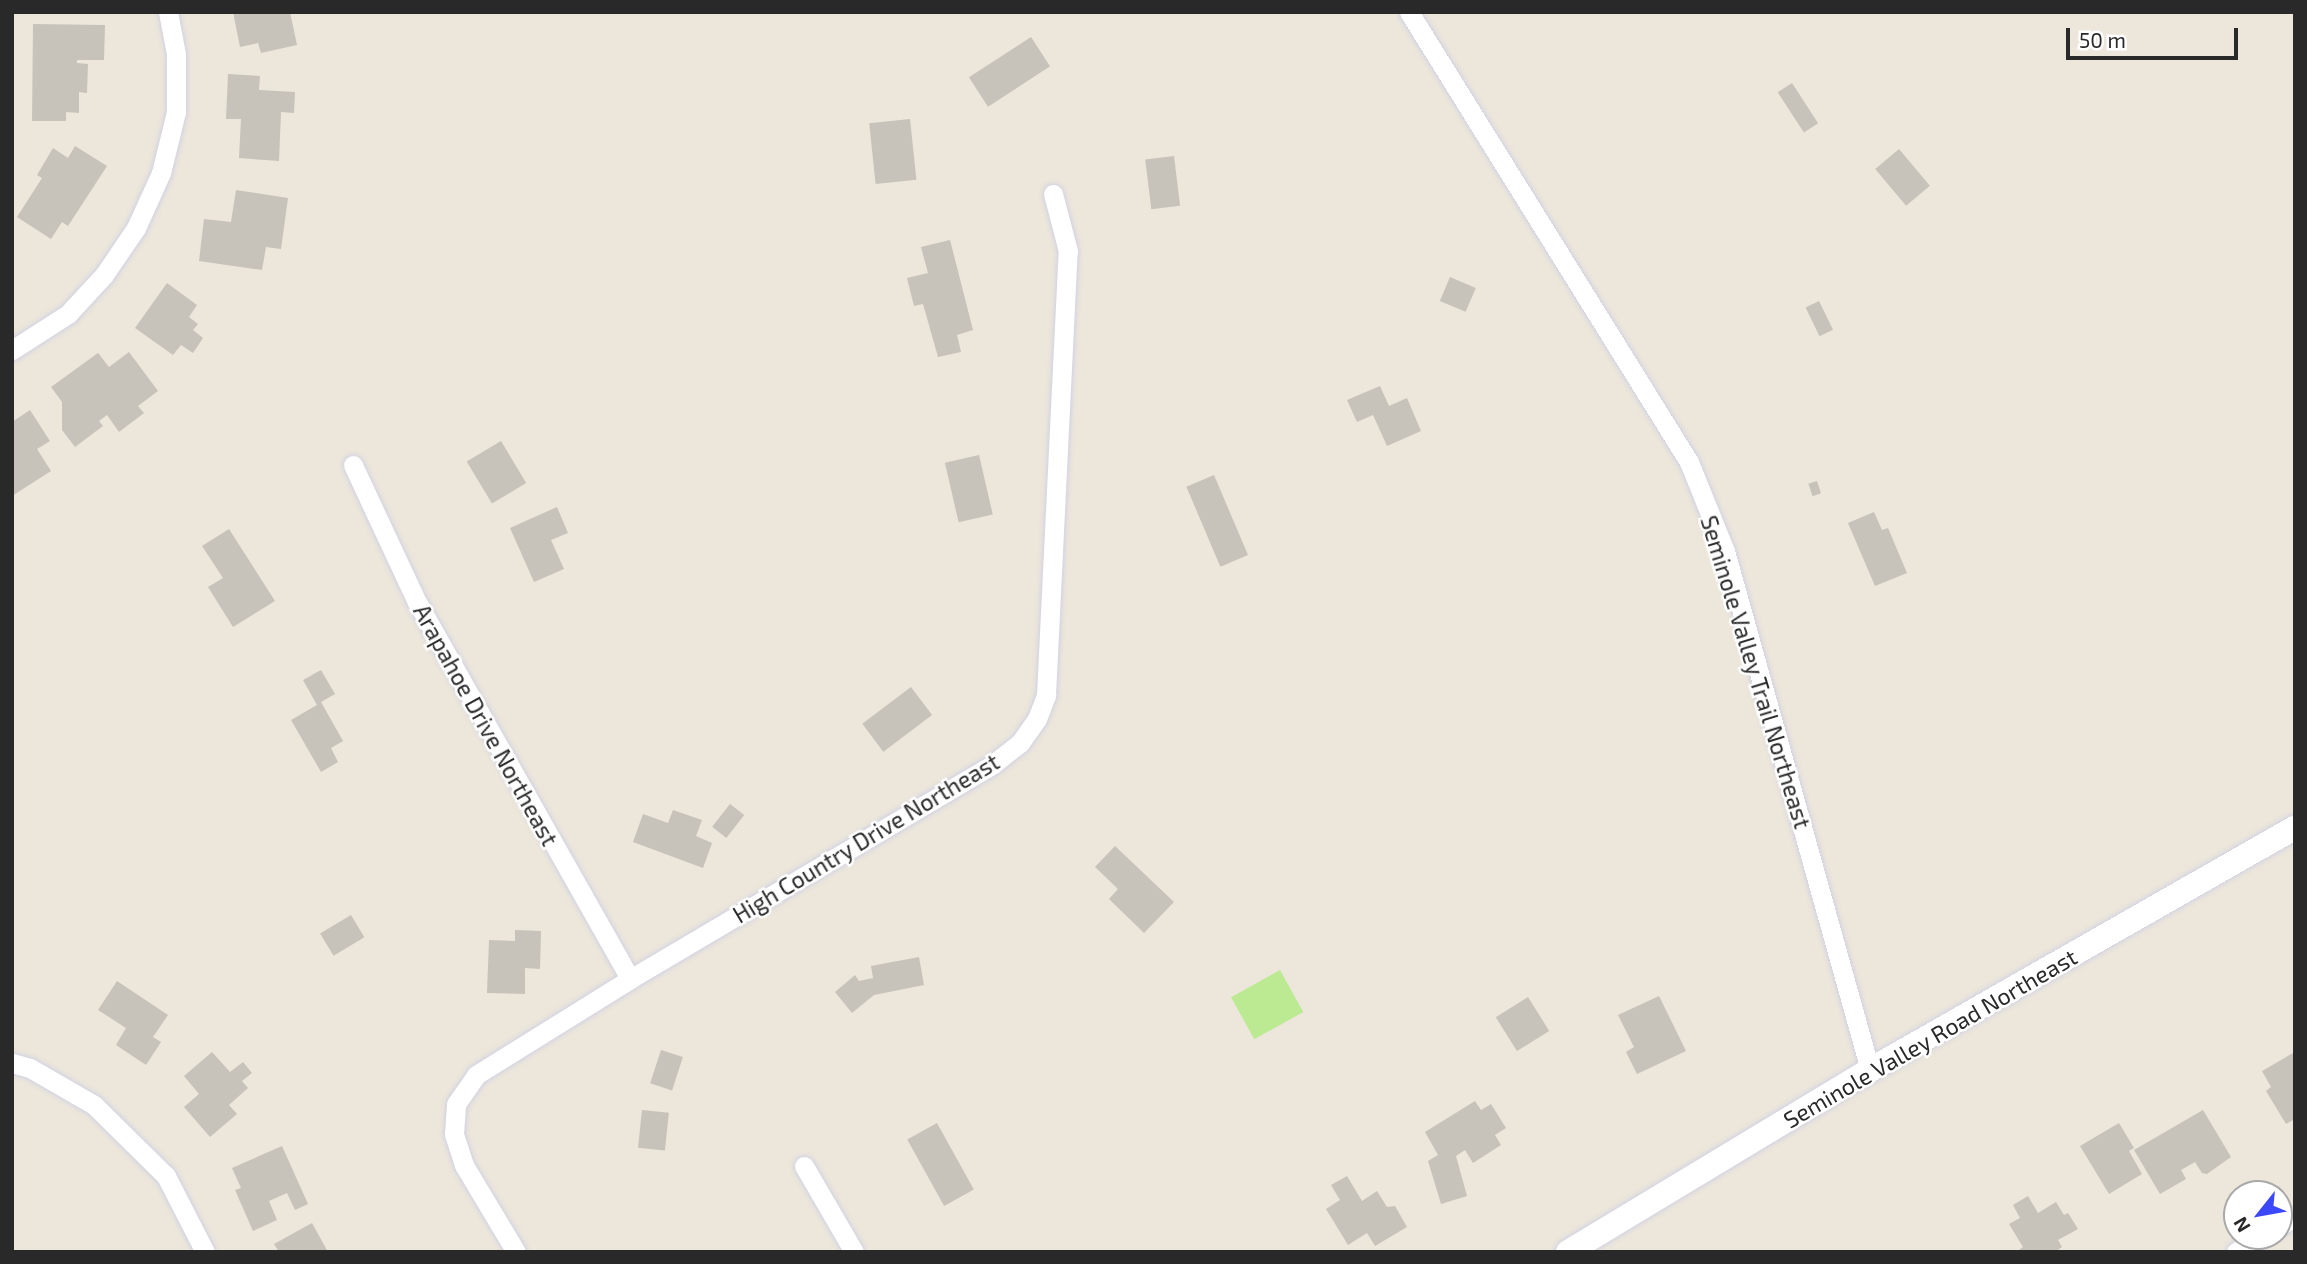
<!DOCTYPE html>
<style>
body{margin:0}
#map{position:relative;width:2307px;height:1264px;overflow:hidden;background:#ece6db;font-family:"Exo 2",sans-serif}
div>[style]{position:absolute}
.pitch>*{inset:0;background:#bbea93;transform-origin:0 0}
.building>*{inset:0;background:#c7c3bb;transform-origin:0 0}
.roads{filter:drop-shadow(0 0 2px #d1d2e2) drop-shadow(0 0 2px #d1d2e2)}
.minor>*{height:19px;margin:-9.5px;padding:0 9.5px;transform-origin:9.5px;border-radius:9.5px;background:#fff}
.tertiary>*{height:24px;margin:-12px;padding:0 12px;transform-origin:12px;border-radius:12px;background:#fff}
span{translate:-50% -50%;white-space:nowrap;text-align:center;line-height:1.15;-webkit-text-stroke:5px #fff;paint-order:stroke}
.street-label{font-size:23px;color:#292929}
.frame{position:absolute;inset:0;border:14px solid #292929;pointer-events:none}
.north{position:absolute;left:2223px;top:1180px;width:70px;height:70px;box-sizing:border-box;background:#fff;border:2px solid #a9a9a9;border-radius:50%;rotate:239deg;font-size:19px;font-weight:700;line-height:28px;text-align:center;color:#292929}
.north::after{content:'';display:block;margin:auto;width:24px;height:32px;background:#3b48f9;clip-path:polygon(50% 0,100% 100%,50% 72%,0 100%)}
.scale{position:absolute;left:2066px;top:28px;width:172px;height:32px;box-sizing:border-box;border:4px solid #292929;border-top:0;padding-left:9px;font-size:21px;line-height:24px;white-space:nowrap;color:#292929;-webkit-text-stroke:5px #fff;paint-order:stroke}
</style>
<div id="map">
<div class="pitch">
<i style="left:1280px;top:970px;width:48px;height:56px;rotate:61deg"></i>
</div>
<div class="building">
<i style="clip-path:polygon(233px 12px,290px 12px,297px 45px,261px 53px,258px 43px,240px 47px)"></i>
<i style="clip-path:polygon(33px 24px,105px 25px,104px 60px,77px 60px,77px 63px,88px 64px,87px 93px,79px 92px,79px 113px,66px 112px,66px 121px,32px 121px)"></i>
<i style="left:1031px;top:37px;width:35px;height:74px;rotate:57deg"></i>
<i style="clip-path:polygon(228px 74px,260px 76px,259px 90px,295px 92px,294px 113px,281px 112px,279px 161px,239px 158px,241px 119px,226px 119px)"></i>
<i style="left:1792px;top:83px;width:48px;height:17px;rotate:57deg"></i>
<i style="left:910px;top:119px;width:61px;height:41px;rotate:84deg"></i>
<i style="clip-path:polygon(75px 146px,107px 166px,68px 226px,62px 222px,51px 239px,17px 217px,42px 178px,37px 175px,53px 148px,68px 158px)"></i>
<i style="left:1899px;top:149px;width:48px;height:31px;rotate:50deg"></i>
<i style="left:1174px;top:156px;width:50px;height:29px;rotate:83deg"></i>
<i style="clip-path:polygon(236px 190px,288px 198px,281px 249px,266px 247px,262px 270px,199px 261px,204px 219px,231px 222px)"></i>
<i style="clip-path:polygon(950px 240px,973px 330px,957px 335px,961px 352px,938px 357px,923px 304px,914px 306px,907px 278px,928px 273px,921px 247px)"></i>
<i style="left:1450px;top:277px;width:28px;height:26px;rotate:23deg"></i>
<i style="clip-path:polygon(167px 283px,197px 305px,189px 317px,198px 324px,193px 330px,203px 338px,193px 353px,181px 345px,173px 355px,135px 328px)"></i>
<i style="left:1819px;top:301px;width:32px;height:15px;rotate:64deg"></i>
<i style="clip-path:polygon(129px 352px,158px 391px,138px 406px,144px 413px,119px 432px,107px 415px,99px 421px,103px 426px,75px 447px,62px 430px,62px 402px,51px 387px,98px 353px,109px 367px)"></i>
<i style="clip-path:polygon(1380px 386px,1389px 406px,1407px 398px,1421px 431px,1387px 446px,1373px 415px,1357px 422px,1347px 400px)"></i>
<i style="clip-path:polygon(30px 410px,50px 441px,37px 449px,51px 471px,12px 496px,12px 422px)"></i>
<i style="left:501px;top:441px;width:49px;height:40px;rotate:59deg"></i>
<i style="left:979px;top:455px;width:61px;height:35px;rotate:77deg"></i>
<i style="left:1214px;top:475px;width:87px;height:30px;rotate:67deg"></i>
<i style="left:1817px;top:481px;width:13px;height:9px;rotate:72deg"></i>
<i style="clip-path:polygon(557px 507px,568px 533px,551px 540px,564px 569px,534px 582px,510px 528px)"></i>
<i style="clip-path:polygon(1874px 512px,1882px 530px,1888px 528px,1907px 573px,1875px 586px,1848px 523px)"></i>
<i style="clip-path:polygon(229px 529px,275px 601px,233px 627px,208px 587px,223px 578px,202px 546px)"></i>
<i style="clip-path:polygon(321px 670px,335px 694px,321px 702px,343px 741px,331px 748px,338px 762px,321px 772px,291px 720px,317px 705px,303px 680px)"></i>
<i style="left:911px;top:687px;width:35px;height:61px;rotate:53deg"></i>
<i style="left:730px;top:804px;width:18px;height:29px;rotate:38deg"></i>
<i style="clip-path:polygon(673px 810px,702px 820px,696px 836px,712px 843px,703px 868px,633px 842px,643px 814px,668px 823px)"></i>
<i style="clip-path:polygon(1115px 846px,1174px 902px,1144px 933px,1109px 899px,1118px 889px,1095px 867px)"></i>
<i style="left:351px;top:915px;width:26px;height:36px;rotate:59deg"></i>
<i style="clip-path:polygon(515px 930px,541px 931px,540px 969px,525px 968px,525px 994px,487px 993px,489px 940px,515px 941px)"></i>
<i style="clip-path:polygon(919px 957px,924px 985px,874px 995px,852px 1013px,835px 992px,855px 975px,859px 981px,873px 978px,871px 966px)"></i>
<i style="clip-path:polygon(117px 981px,168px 1015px,153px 1037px,161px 1042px,146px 1065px,116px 1045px,126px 1028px,98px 1010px)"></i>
<i style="clip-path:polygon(1659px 996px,1686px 1051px,1637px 1074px,1626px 1052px,1634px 1047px,1618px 1015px)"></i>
<i style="left:1528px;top:997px;width:40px;height:38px;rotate:58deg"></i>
<i style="left:661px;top:1050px;width:23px;height:35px;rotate:18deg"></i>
<i style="clip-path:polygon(212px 1052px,230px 1072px,243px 1062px,252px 1073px,242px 1081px,248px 1088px,229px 1105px,237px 1114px,210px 1137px,184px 1107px,199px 1094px,184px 1076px)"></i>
<i style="clip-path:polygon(2293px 1053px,2295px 1119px,2286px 1124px,2266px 1091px,2271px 1087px,2262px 1071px)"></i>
<i style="clip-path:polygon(1475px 1101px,1481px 1110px,1491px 1104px,1506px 1128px,1495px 1135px,1501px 1145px,1473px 1163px,1465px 1150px,1456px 1156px,1467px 1196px,1441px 1204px,1428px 1161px,1438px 1155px,1425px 1132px)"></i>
<i style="left:642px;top:1110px;width:27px;height:38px;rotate:6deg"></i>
<i style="clip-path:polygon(2203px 1110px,2231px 1157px,2207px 1174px,2202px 1173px,2195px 1162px,2181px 1170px,2186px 1179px,2160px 1194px,2134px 1150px)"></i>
<i style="left:937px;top:1123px;width:76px;height:34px;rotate:61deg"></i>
<i style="clip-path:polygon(2119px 1123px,2134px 1148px,2129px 1151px,2142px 1174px,2109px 1194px,2080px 1146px)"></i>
<i style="clip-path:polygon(282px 1146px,308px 1204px,295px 1210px,287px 1193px,269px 1201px,277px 1220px,253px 1231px,235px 1190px,241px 1188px,232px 1168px)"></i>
<i style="clip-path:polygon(1347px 1176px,1362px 1201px,1377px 1191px,1387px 1207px,1395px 1206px,1407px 1227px,1375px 1246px,1367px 1233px,1348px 1245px,1326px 1209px,1340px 1200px,1331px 1185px)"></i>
<i style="clip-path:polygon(2028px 1196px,2038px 1213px,2056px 1202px,2064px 1215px,2068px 1213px,2078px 1229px,2058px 1240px,2062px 1247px,2055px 1252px,2016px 1252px,2023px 1247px,2009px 1224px,2020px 1218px,2013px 1205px)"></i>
<i style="clip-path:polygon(312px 1223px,328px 1252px,279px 1252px,274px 1244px)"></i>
</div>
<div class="roads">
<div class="minor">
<i style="left:1409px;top:12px;width:530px;rotate:58.11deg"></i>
<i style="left:1689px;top:462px;width:96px;rotate:68deg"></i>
<i style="left:1725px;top:551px;width:539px;rotate:74.39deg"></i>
<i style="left:12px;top:350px;width:67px;rotate:-32.7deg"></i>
<i style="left:68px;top:314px;width:53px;rotate:-47.3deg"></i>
<i style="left:104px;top:275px;width:57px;rotate:-55.8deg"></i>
<i style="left:136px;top:228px;width:60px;rotate:-65.6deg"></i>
<i style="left:161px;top:173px;width:63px;rotate:-76.2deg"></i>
<i style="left:176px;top:112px;width:58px;rotate:-90deg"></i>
<i style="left:176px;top:54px;width:43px;rotate:-100.8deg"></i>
<i style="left:353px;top:465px;width:151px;rotate:65deg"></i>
<i style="left:417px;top:602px;width:433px;rotate:60.5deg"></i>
<i style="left:12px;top:1063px;width:19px;rotate:16deg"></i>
<i style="left:30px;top:1068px;width:74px;rotate:30deg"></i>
<i style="left:94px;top:1105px;width:101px;rotate:44.6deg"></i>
<i style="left:166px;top:1176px;width:85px;rotate:62.8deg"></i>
<i style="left:804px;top:1166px;width:99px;rotate:59.8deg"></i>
<i style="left:2279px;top:1226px;width:18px;rotate:-29deg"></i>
<i style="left:516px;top:1252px;width:101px;rotate:-120.9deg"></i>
<i style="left:464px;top:1165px;width:33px;rotate:-108deg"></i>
<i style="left:454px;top:1134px;width:30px;rotate:-86deg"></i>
<i style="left:456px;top:1104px;width:35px;rotate:-55deg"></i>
<i style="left:476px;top:1075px;width:181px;rotate:-31.9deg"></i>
<i style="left:630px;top:979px;width:422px;rotate:-30.6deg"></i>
<i style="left:993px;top:764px;width:34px;rotate:-38deg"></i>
<i style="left:1020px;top:743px;width:29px;rotate:-55deg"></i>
<i style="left:1037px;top:719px;width:26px;rotate:-69deg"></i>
<i style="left:1046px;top:695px;width:445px;rotate:-87.2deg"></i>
<i style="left:1068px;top:251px;width:59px;rotate:-104.7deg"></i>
<i style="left:2236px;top:1252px;width:31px;rotate:-31deg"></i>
</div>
<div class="tertiary">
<i style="left:1568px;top:1252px;width:353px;rotate:-31.1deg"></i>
<i style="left:1870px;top:1070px;width:489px;rotate:-29.7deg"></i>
</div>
</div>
<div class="street-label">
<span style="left:1756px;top:672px;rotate:73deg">Seminole Valley Trail Northeast</span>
<span style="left:486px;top:725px;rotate:61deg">Arapahoe Drive Northeast</span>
<span style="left:866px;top:838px;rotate:-31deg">High Country Drive Northeast</span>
<span style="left:1930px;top:1038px;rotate:-30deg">Seminole Valley Road Northeast</span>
</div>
<div class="frame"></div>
<div class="north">N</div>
<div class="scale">50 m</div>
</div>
